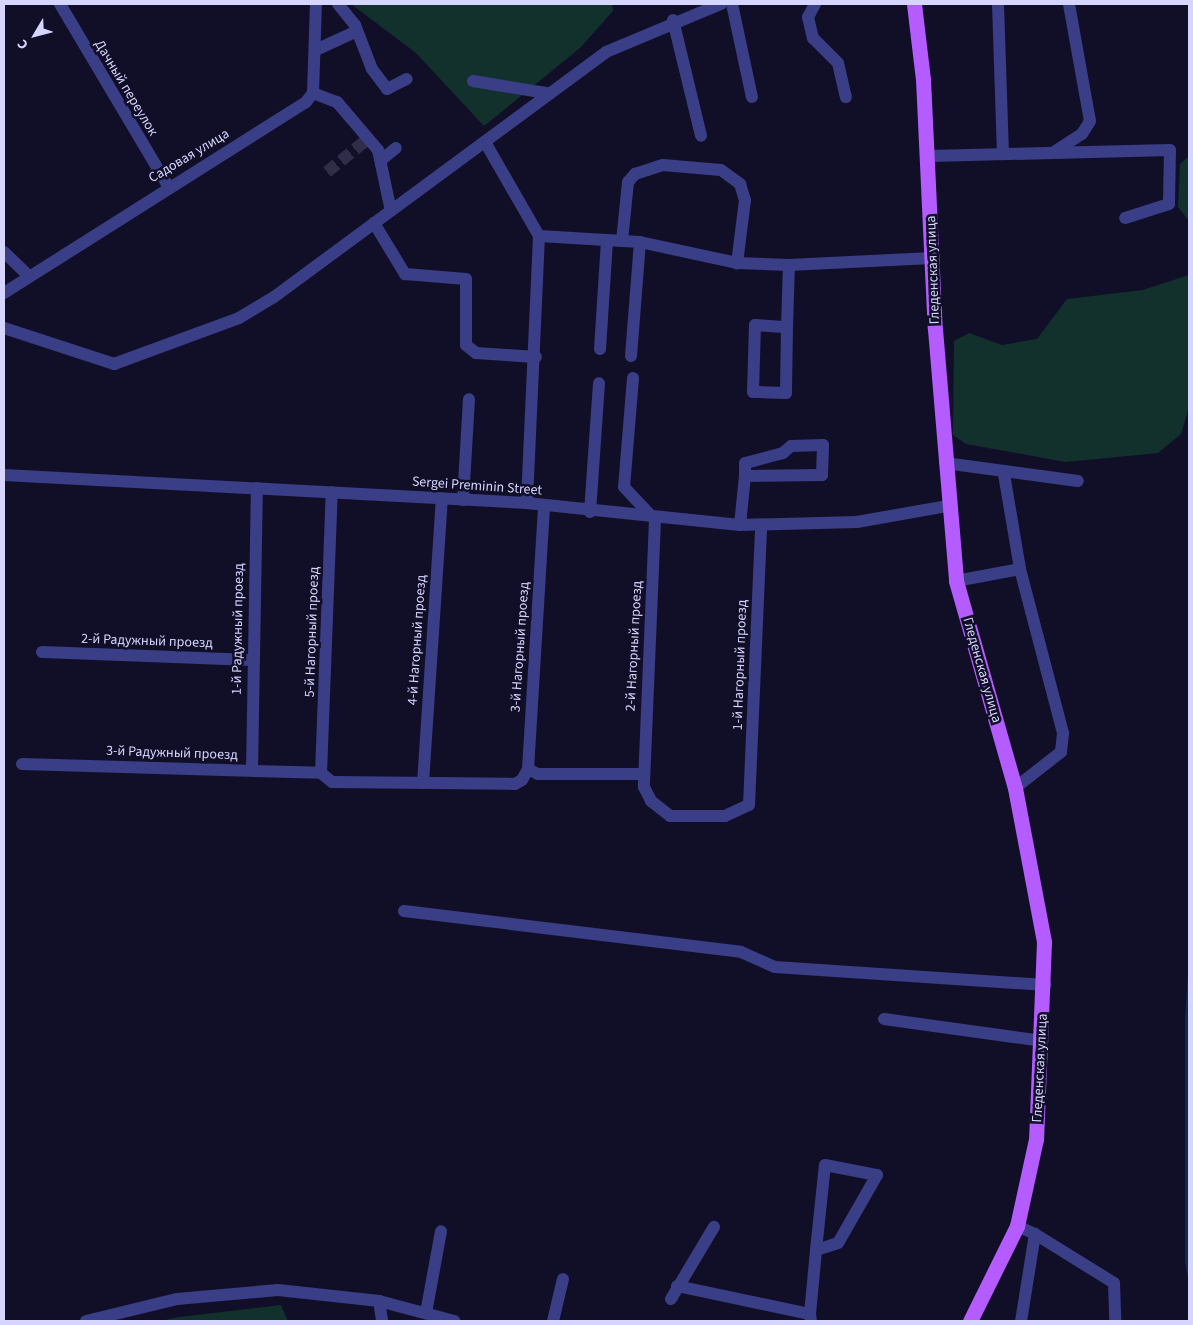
<!DOCTYPE html>
<meta charset="utf-8">
<style>
body{margin:0}
#map{position:relative;width:1193px;height:1325px;overflow:hidden;background:#110f27;font-family:"Source Sans 3",sans-serif}
div>[style]{position:absolute}
.green>*{inset:0;background:#12312d}
.water>*{inset:0;background:#0e2b4c}
.minor-tunnel>*{height:12px;margin-top:-6px;transform-origin:0;background:repeating-linear-gradient(90deg,#2f2d47 0 12px,transparent 0 18px)}
.minor>*{height:12px;margin:-6px;padding:0 6px;transform-origin:6px;border-radius:6px;background:#3a3e86}
.major>*{height:15px;margin:-7.5px;padding:0 7.5px;transform-origin:7.5px;border-radius:7.5px;background:#b45cff}
span{translate:-50% -50%;white-space:nowrap;text-align:center;line-height:1.15;-webkit-text-stroke:5px #110f27;paint-order:stroke}
.street-label{font-size:14px;color:#d6d5ff}
.frame{position:absolute;inset:0;border:5px solid #d6d5ff;pointer-events:none}
.north{position:absolute;left:10px;top:10px;width:50px;height:50px;-webkit-text-stroke:4px #110f27;paint-order:stroke;rotate:233deg;font-size:14px;font-weight:700;line-height:20px;text-align:center;color:#d6d5ff}
.north::after{content:'';display:block;margin:auto;width:18px;height:22px;background:#d6d5ff;clip-path:polygon(50% 0,100% 100%,50% 72%,0 100%)}
</style>
<div id="map">
<div class="green">
<i style="clip-path:polygon(351px 4px,612px 4px,613px 11px,580px 48px,484px 126px,416px 53px)"></i>
<i style="clip-path:polygon(1189px 156px,1189px 221px,1178px 207px,1180px 164px)"></i>
<i style="clip-path:polygon(1189px 275px,1189px 407px,1181px 434px,1158px 453px,1066px 462px,966px 444px,953px 435px,954px 341px,969px 333px,1002px 345px,1037px 339px,1067px 299px,1143px 290px)"></i>
<i style="clip-path:polygon(281px 1305px,288px 1321px,161px 1321px,179px 1317px)"></i>
</div>
<div class="water">
<i style="clip-path:polygon(1189px 955px,1189px 1284px,1185px 1262px,1185px 1019px)"></i>
</div>
<div class="minor-tunnel">
<i style="left:327px;top:172px;width:54px;rotate:-39deg"></i>
</div>
<div class="minor">
<i style="left:60px;top:4px;width:212px;rotate:59.3deg"></i>
<i style="left:338px;top:4px;width:27px;rotate:51deg"></i>
<i style="left:355px;top:25px;width:47px;rotate:68.9deg"></i>
<i style="left:372px;top:69px;width:25px;rotate:53deg"></i>
<i style="left:387px;top:89px;width:22px;rotate:-27deg"></i>
<i style="left:732px;top:4px;width:95px;rotate:77.9deg"></i>
<i style="left:815px;top:4px;width:15px;rotate:118deg"></i>
<i style="left:808px;top:17px;width:22px;rotate:77deg"></i>
<i style="left:813px;top:38px;width:35px;rotate:45deg"></i>
<i style="left:838px;top:63px;width:35px;rotate:77deg"></i>
<i style="left:998px;top:4px;width:149px;rotate:88.1deg"></i>
<i style="left:673px;top:20px;width:119px;rotate:76.4deg"></i>
<i style="left:318px;top:49px;width:43px;rotate:-24.8deg"></i>
<i style="left:473px;top:81px;width:74px;rotate:9.3deg"></i>
<i style="left:313px;top:93px;width:26px;rotate:21deg"></i>
<i style="left:337px;top:102px;width:63px;rotate:49.5deg"></i>
<i style="left:378px;top:150px;width:62px;rotate:78deg"></i>
<i style="left:485px;top:142px;width:108px;rotate:60.1deg"></i>
<i style="left:539px;top:236px;width:267px;rotate:92.6deg"></i>
<i style="left:1054px;top:152px;width:33px;rotate:-33deg"></i>
<i style="left:1082px;top:134px;width:15px;rotate:-58deg"></i>
<i style="left:1090px;top:121px;width:119px;rotate:-100.2deg"></i>
<i style="left:929px;top:156px;width:241px;rotate:-1.4deg"></i>
<i style="left:1170px;top:150px;width:54px;rotate:91.1deg"></i>
<i style="left:1169px;top:204px;width:46px;rotate:162.3deg"></i>
<i style="left:381px;top:160px;width:19px;rotate:-39deg"></i>
<i style="left:374px;top:223px;width:60px;rotate:58.7deg"></i>
<i style="left:405px;top:274px;width:61px;rotate:4.7deg"></i>
<i style="left:466px;top:279px;width:66px;rotate:90deg"></i>
<i style="left:466px;top:345px;width:13px;rotate:39deg"></i>
<i style="left:476px;top:353px;width:60px;rotate:3.8deg"></i>
<i style="left:539px;top:236px;width:101px;rotate:3.4deg"></i>
<i style="left:640px;top:242px;width:99px;rotate:12.2deg"></i>
<i style="left:737px;top:263px;width:52px;rotate:2.2deg"></i>
<i style="left:789px;top:265px;width:143px;rotate:-2.8deg"></i>
<i style="left:622px;top:241px;width:59px;rotate:-84.2deg"></i>
<i style="left:628px;top:182px;width:11px;rotate:-49deg"></i>
<i style="left:635px;top:174px;width:29px;rotate:-18deg"></i>
<i style="left:663px;top:165px;width:58px;rotate:4.9deg"></i>
<i style="left:721px;top:170px;width:24px;rotate:36deg"></i>
<i style="left:740px;top:184px;width:17px;rotate:73deg"></i>
<i style="left:745px;top:200px;width:64px;rotate:97.2deg"></i>
<i style="left:4px;top:252px;width:35px;rotate:44deg"></i>
<i style="left:4px;top:293px;width:357px;rotate:-32.3deg"></i>
<i style="left:306px;top:102px;width:11px;rotate:-52deg"></i>
<i style="left:313px;top:93px;width:89px;rotate:-88.1deg"></i>
<i style="left:787px;top:327px;width:66px;rotate:90.9deg"></i>
<i style="left:786px;top:393px;width:33px;rotate:-178deg"></i>
<i style="left:753px;top:392px;width:67px;rotate:-88.3deg"></i>
<i style="left:755px;top:325px;width:32px;rotate:4deg"></i>
<i style="left:787px;top:327px;width:62px;rotate:-88.2deg"></i>
<i style="left:4px;top:328px;width:116px;rotate:18.1deg"></i>
<i style="left:114px;top:364px;width:133px;rotate:-20.2deg"></i>
<i style="left:239px;top:318px;width:41px;rotate:-31deg"></i>
<i style="left:274px;top:297px;width:413px;rotate:-36.4deg"></i>
<i style="left:606px;top:52px;width:125px;rotate:-22.7deg"></i>
<i style="left:600px;top:349px;width:109px;rotate:-86.3deg"></i>
<i style="left:631px;top:356px;width:114px;rotate:-85.5deg"></i>
<i style="left:633px;top:378px;width:109px;rotate:94.7deg"></i>
<i style="left:624px;top:487px;width:45px;rotate:46.8deg"></i>
<i style="left:655px;top:520px;width:267px;rotate:92.4deg"></i>
<i style="left:644px;top:787px;width:16px;rotate:63deg"></i>
<i style="left:651px;top:801px;width:24px;rotate:38deg"></i>
<i style="left:670px;top:816px;width:55px"></i>
<i style="left:725px;top:816px;width:26px;rotate:-25deg"></i>
<i style="left:749px;top:805px;width:279px;rotate:-87.5deg"></i>
<i style="left:945px;top:463px;width:134px;rotate:7.7deg"></i>
<i style="left:1004px;top:474px;width:96px;rotate:80.4deg"></i>
<i style="left:1020px;top:569px;width:170px;rotate:75.3deg"></i>
<i style="left:1063px;top:733px;width:19px;rotate:96deg"></i>
<i style="left:1061px;top:752px;width:58px;rotate:142deg"></i>
<i style="left:4px;top:475px;width:524px;rotate:3.06deg"></i>
<i style="left:527px;top:503px;width:214px;rotate:5.9deg"></i>
<i style="left:740px;top:525px;width:117px;rotate:-1.5deg"></i>
<i style="left:857px;top:522px;width:91px;rotate:-10.1deg"></i>
<i style="left:463px;top:500px;width:101px;rotate:-86.6deg"></i>
<i style="left:590px;top:512px;width:129px;rotate:-86deg"></i>
<i style="left:740px;top:525px;width:49px;rotate:-84.2deg"></i>
<i style="left:745px;top:476px;width:77px;rotate:-0.7deg"></i>
<i style="left:822px;top:475px;width:30px;rotate:-88deg"></i>
<i style="left:823px;top:445px;width:32px;rotate:178deg"></i>
<i style="left:791px;top:446px;width:11px;rotate:139deg"></i>
<i style="left:783px;top:453px;width:39px;rotate:165deg"></i>
<i style="left:745px;top:463px;width:13px;rotate:90deg"></i>
<i style="left:956px;top:581px;width:65px;rotate:-10.6deg"></i>
<i style="left:42px;top:652px;width:210px;rotate:2.2deg"></i>
<i style="left:22px;top:764px;width:299px;rotate:1.7deg"></i>
<i style="left:528px;top:769px;width:11px;rotate:27deg"></i>
<i style="left:538px;top:774px;width:105px"></i>
<i style="left:252px;top:770px;width:282px;rotate:-89deg"></i>
<i style="left:321px;top:773px;width:14px;rotate:39deg"></i>
<i style="left:332px;top:782px;width:183px;rotate:0.6deg"></i>
<i style="left:515px;top:784px;width:8px;rotate:-30deg"></i>
<i style="left:522px;top:780px;width:13px;rotate:-61deg"></i>
<i style="left:528px;top:769px;width:264px;rotate:-86.5deg"></i>
<i style="left:321px;top:773px;width:281px;rotate:-87.8deg"></i>
<i style="left:423px;top:783px;width:285px;rotate:-86.2deg"></i>
<i style="left:404px;top:911px;width:339px;rotate:6.9deg"></i>
<i style="left:741px;top:952px;width:37px;rotate:24deg"></i>
<i style="left:775px;top:967px;width:271px;rotate:3.8deg"></i>
<i style="left:884px;top:1019px;width:160px;rotate:7.9deg"></i>
<i style="left:1017px;top:1226px;width:20px;rotate:24deg"></i>
<i style="left:1035px;top:1234px;width:88px;rotate:99.1deg"></i>
<i style="left:1035px;top:1234px;width:93px;rotate:31.8deg"></i>
<i style="left:1114px;top:1283px;width:38px;rotate:88deg"></i>
<i style="left:677px;top:1286px;width:136px;rotate:11.9deg"></i>
<i style="left:671px;top:1299px;width:84px;rotate:-59.2deg"></i>
<i style="left:379px;top:1301px;width:20px;rotate:81deg"></i>
<i style="left:426px;top:1313px;width:83px;rotate:-79.6deg"></i>
<i style="left:86px;top:1321px;width:94px;rotate:-13.6deg"></i>
<i style="left:177px;top:1299px;width:101px;rotate:-5.1deg"></i>
<i style="left:278px;top:1290px;width:102px;rotate:6.2deg"></i>
<i style="left:379px;top:1301px;width:78px;rotate:14.9deg"></i>
<i style="left:553px;top:1321px;width:43px;rotate:-76.6deg"></i>
<i style="left:811px;top:1321px;width:7px;rotate:-98deg"></i>
<i style="left:810px;top:1314px;width:64px;rotate:-84.6deg"></i>
<i style="left:816px;top:1250px;width:85px;rotate:-84deg"></i>
<i style="left:825px;top:1165px;width:53px;rotate:10.9deg"></i>
<i style="left:877px;top:1175px;width:78px;rotate:119.8deg"></i>
<i style="left:838px;top:1243px;width:23px;rotate:162deg"></i>
</div>
<div class="major">
<i style="left:914px;top:4px;width:76px;rotate:83.2deg"></i>
<i style="left:923px;top:79px;width:250px;rotate:87.3deg"></i>
<i style="left:935px;top:329px;width:253px;rotate:85.2deg"></i>
<i style="left:956px;top:581px;width:215px;rotate:74.1deg"></i>
<i style="left:1015px;top:788px;width:157px;rotate:79.3deg"></i>
<i style="left:1044px;top:942px;width:197px;rotate:92.3deg"></i>
<i style="left:1036px;top:1139px;width:89px;rotate:102.3deg"></i>
<i style="left:1017px;top:1226px;width:106px;rotate:116.3deg"></i>
</div>
<div class="street-label">
<span style="left:126px;top:88px;rotate:59deg">Дачный переулок</span>
<span style="left:189px;top:156px;rotate:-31deg">Садовая улица</span>
<span style="left:933px;top:270px;rotate:-92deg">Гледенская улица</span>
<span style="left:477px;top:486px;rotate:4deg">Sergei Preminin Street</span>
<span style="left:238px;top:629px;rotate:-89deg">1-й Радужный проезд</span>
<span style="left:312px;top:632px;rotate:-88deg">5-й Нагорный проезд</span>
<span style="left:417px;top:640px;rotate:-86deg">4-й Нагорный проезд</span>
<span style="left:147px;top:641px;rotate:2deg">2-й Радужный проезд</span>
<span style="left:634px;top:646px;rotate:-87deg">2-й Нагорный проезд</span>
<span style="left:520px;top:647px;rotate:-86deg">3-й Нагорный проезд</span>
<span style="left:740px;top:665px;rotate:-88deg">1-й Нагорный проезд</span>
<span style="left:982px;top:670px;rotate:74deg">Гледенская улица</span>
<span style="left:172px;top:753px;rotate:2deg">3-й Радужный проезд</span>
<span style="left:1040px;top:1068px;rotate:-87deg">Гледенская улица</span>
</div>
<div class="frame"></div>
<div class="north">С</div>
</div>
